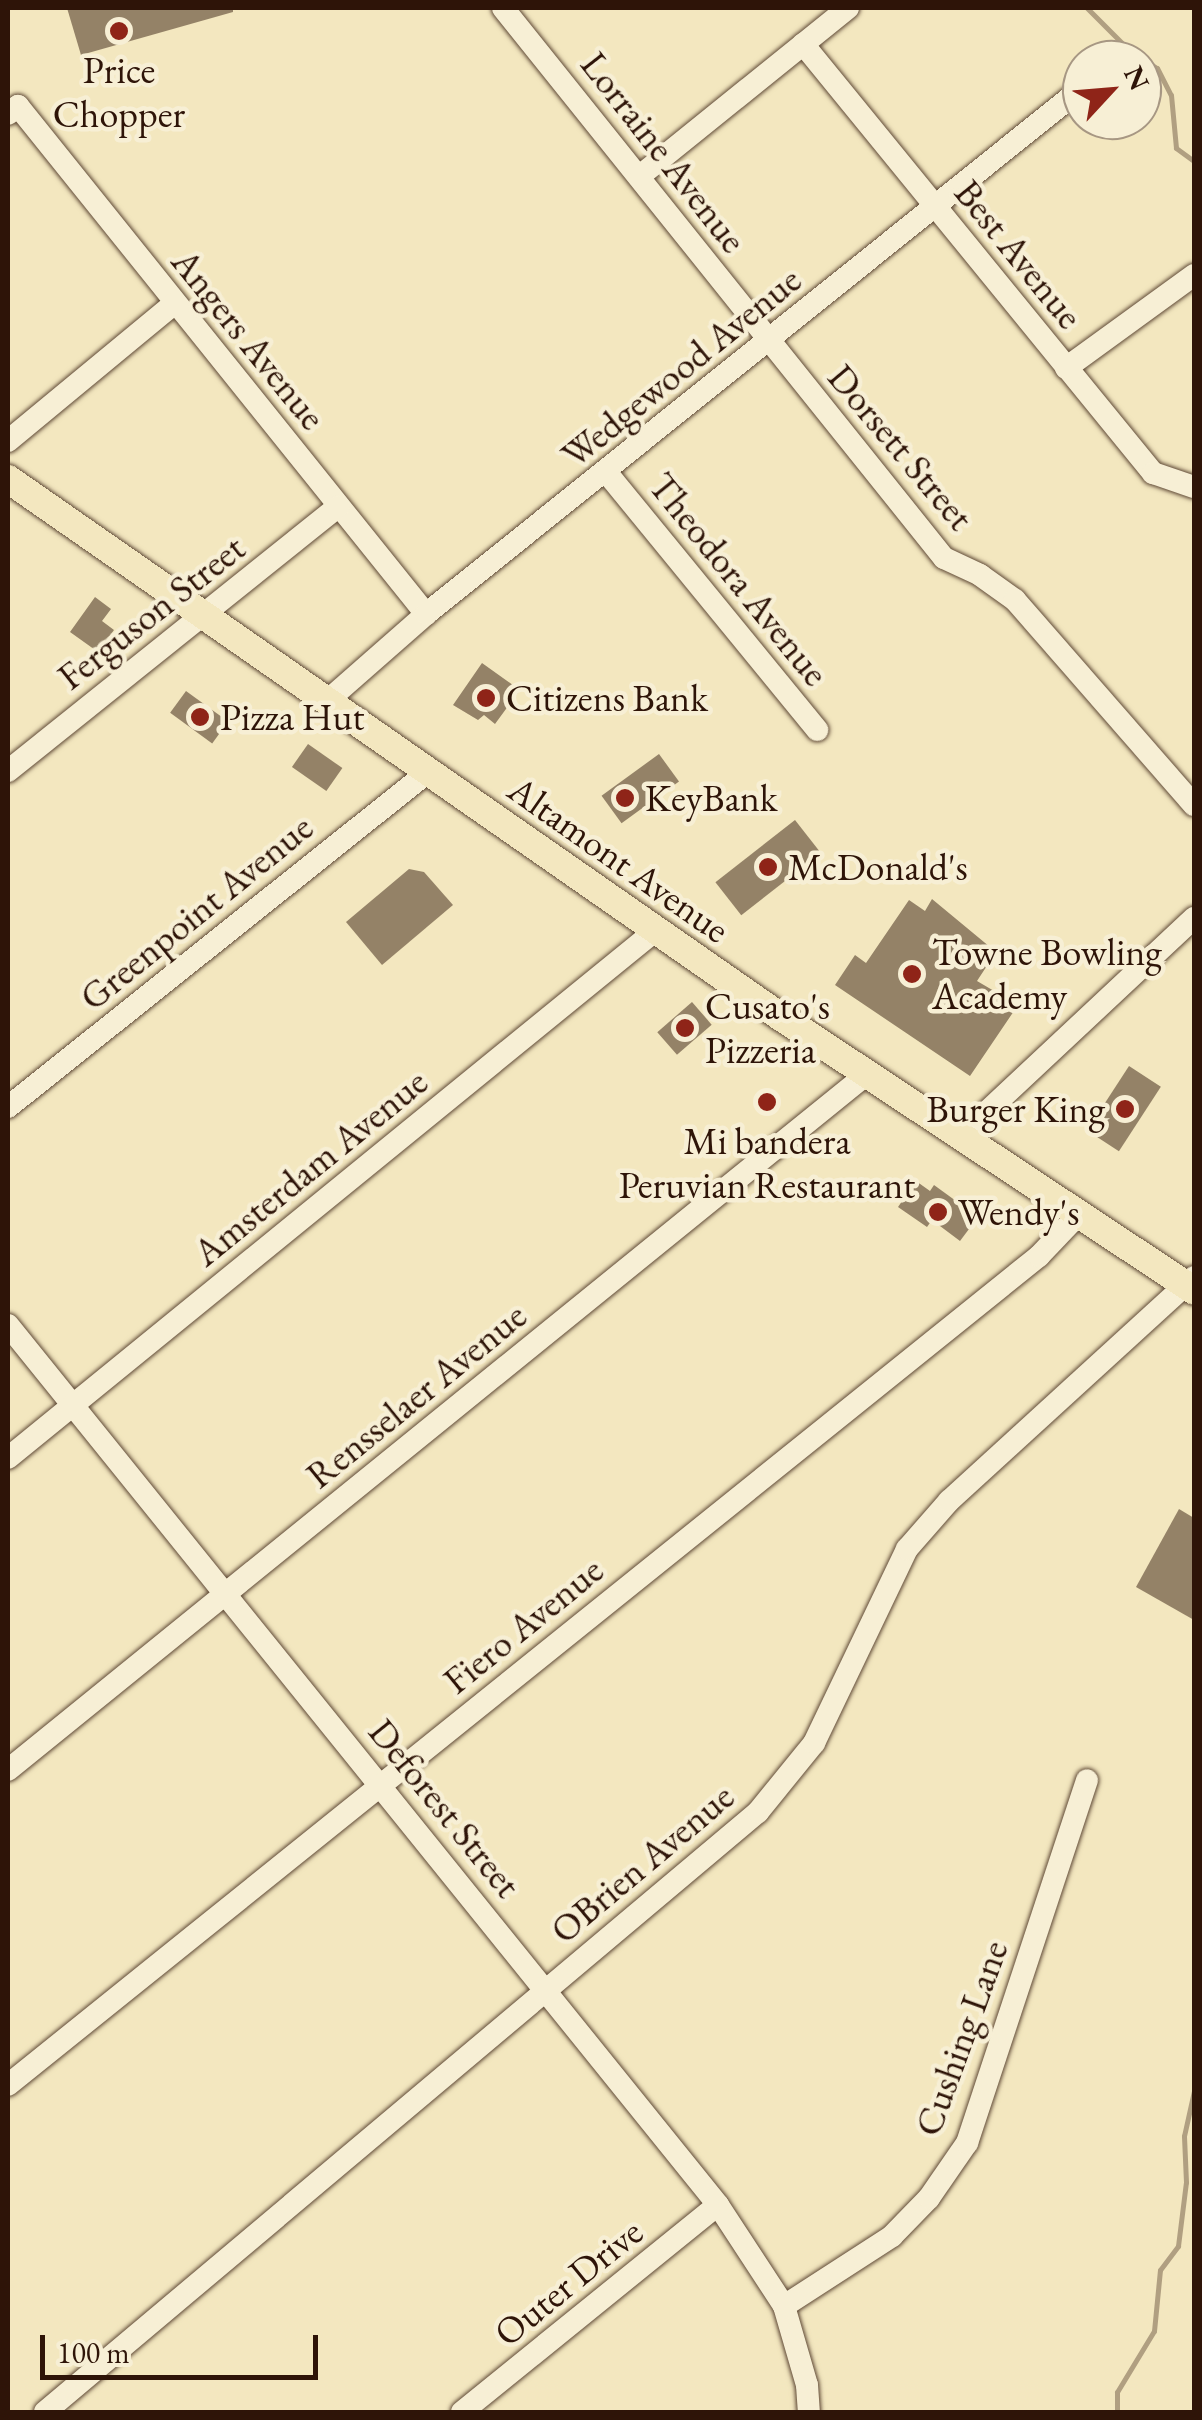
<!DOCTYPE html>
<style>
body{margin:0}
#map{position:relative;width:1202px;height:2420px;overflow:hidden;background:#f3e7bf;font-family:"EB Garamond",serif}
div>[style]{position:absolute}
.stream>*{height:5px;margin:-2.5px;padding:0 2.5px;transform-origin:2.5px;border-radius:2.5px;background:#b09f81}
.building>*{inset:0;background:#948267;transform-origin:0 0}
.roads{filter:drop-shadow(0 0 2px #5f4936) drop-shadow(0 0 2px #5f4936)}
.minor>*{height:22px;margin:-11px;padding:0 11px;transform-origin:11px;border-radius:11px;background:#f7efd5}
.major>*{height:28px;margin:-14px;padding:0 14px;transform-origin:14px;border-radius:14px;background:#f3e7bf}
.dots>*{width:28px;height:28px;translate:-50% -50%;box-sizing:border-box;border:5px solid #f7efd5;border-radius:50%}
span{translate:-50% -50%;white-space:nowrap;text-align:center;line-height:1.15;-webkit-text-stroke:9px #f7efd5;paint-order:stroke}
.poi-label{font-size:38px;color:#2e1408}
.left{translate:0 -50%;text-align:left}
.right{translate:-100% -50%;text-align:right}
.street-label{font-size:38px;color:#2e1408}
.frame{position:absolute;inset:0;border:10px solid #2e1408;pointer-events:none}
.north{position:absolute;left:1062px;top:40px;width:100px;height:100px;box-sizing:border-box;background:#f7efd5;border:2px solid #a79783;border-radius:50%;rotate:64deg;font-size:28px;font-weight:700;line-height:40px;text-align:center;color:#2e1408}
.north::after{content:'';display:block;margin:auto;width:35px;height:45px;background:#8f2418;clip-path:polygon(50% 0,100% 100%,50% 72%,0 100%)}
.scale{position:absolute;left:40px;top:2335px;width:278px;height:45px;box-sizing:border-box;border:5px solid #2e1408;border-top:0;padding-left:12px;font-size:30px;line-height:35px;white-space:nowrap;color:#2e1408;-webkit-text-stroke:8px #f7efd5;paint-order:stroke}
</style>
<div id="map">
<div class="stream">
<i style="left:1087px;top:8px;width:59px;rotate:45deg"></i>
<i style="left:1129px;top:50px;width:33px;rotate:33deg"></i>
<i style="left:1157px;top:68px;width:30px;rotate:63deg"></i>
<i style="left:1171px;top:95px;width:53px;rotate:84.6deg"></i>
<i style="left:1176px;top:148px;width:22px;rotate:36deg"></i>
<i style="left:1117px;top:2412px;width:20px;rotate:-90deg"></i>
<i style="left:1117px;top:2392px;width:71px;rotate:-58.8deg"></i>
<i style="left:1154px;top:2331px;width:61px;rotate:-84.4deg"></i>
<i style="left:1160px;top:2270px;width:30px;rotate:-53deg"></i>
<i style="left:1178px;top:2246px;width:64px;rotate:-82.9deg"></i>
<i style="left:1186px;top:2182px;width:46px;rotate:-92.5deg"></i>
<i style="left:1184px;top:2136px;width:46px;rotate:-77.5deg"></i>
</div>
<div class="building">
<i style="clip-path:polygon(67px 8px,233px 8px,233px 12px,81px 55px)"></i>
<i style="clip-path:polygon(95px 597px,111px 609px,102px 621px,114px 630px,98px 652px,70px 632px)"></i>
<i style="clip-path:polygon(482px 663px,520px 690px,495px 724px,484px 715px,478px 720px,453px 705px)"></i>
<i style="left:186px;top:691px;width:52px;height:27px;rotate:36deg"></i>
<i style="left:308px;top:744px;width:42px;height:28px;rotate:35deg"></i>
<i style="left:659px;top:754px;width:34px;height:71px;rotate:54deg"></i>
<i style="left:795px;top:820px;width:42px;height:101px;rotate:52deg"></i>
<i style="clip-path:polygon(409px 869px,424px 872px,453px 905px,382px 965px,346px 922px)"></i>
<i style="clip-path:polygon(932px 899px,996px 952px,977px 981px,1018px 1005px,970px 1076px,835px 985px,855px 955px,866px 963px,909px 900px,925px 911px)"></i>
<i style="left:692px;top:1002px;width:30px;height:46px;rotate:49deg"></i>
<i style="left:1129px;top:1066px;width:38px;height:77px;rotate:33deg"></i>
<i style="clip-path:polygon(916px 1181px,930px 1191px,934px 1185px,978px 1217px,960px 1241px,932px 1220px,927px 1227px,898px 1207px)"></i>
<i style="clip-path:polygon(1179px 1509px,1194px 1518px,1194px 1620px,1136px 1587px)"></i>
</div>
<div class="roads">
<div class="minor">
<i style="left:503px;top:8px;width:705px;rotate:51.28deg"></i>
<i style="left:944px;top:558px;width:40px;rotate:25deg"></i>
<i style="left:980px;top:575px;width:43px;rotate:35.5deg"></i>
<i style="left:1015px;top:600px;width:272px;rotate:48.9deg"></i>
<i style="left:803px;top:44px;width:554px;rotate:50.79deg"></i>
<i style="left:1153px;top:473px;width:43px;rotate:18.9deg"></i>
<i style="left:8px;top:114px;width:13px;rotate:-39deg"></i>
<i style="left:18px;top:106px;width:652px;rotate:51.23deg"></i>
<i style="left:641px;top:175px;width:266px;rotate:-38.9deg"></i>
<i style="left:1066px;top:368px;width:158px;rotate:-36deg"></i>
<i style="left:8px;top:441px;width:217px;rotate:-39.6deg"></i>
<i style="left:607px;top:473px;width:332px;rotate:50.7deg"></i>
<i style="left:326px;top:702px;width:133px;rotate:-41.3deg"></i>
<i style="left:426px;top:614px;width:841px;rotate:-38.72deg"></i>
<i style="left:8px;top:771px;width:423px;rotate:-38.7deg"></i>
<i style="left:8px;top:1107px;width:537px;rotate:-38.58deg"></i>
<i style="left:966px;top:1140px;width:23px;rotate:-59deg"></i>
<i style="left:978px;top:1120px;width:296px;rotate:-43.1deg"></i>
<i style="left:8px;top:1325px;width:1131px;rotate:51.1deg"></i>
<i style="left:718px;top:2205px;width:121px;rotate:56.8deg"></i>
<i style="left:784px;top:2306px;width:82px;rotate:73.8deg"></i>
<i style="left:807px;top:2385px;width:27px;rotate:86deg"></i>
<i style="left:8px;top:1458px;width:836px;rotate:-39.17deg"></i>
<i style="left:8px;top:1770px;width:1106px;rotate:-39.02deg"></i>
<i style="left:8px;top:2085px;width:1323px;rotate:-38.8deg"></i>
<i style="left:1039px;top:1256px;width:57px;rotate:-46.4deg"></i>
<i style="left:784px;top:2306px;width:129px;rotate:-32.9deg"></i>
<i style="left:892px;top:2236px;width:53px;rotate:-45.8deg"></i>
<i style="left:929px;top:2198px;width:67px;rotate:-55.4deg"></i>
<i style="left:967px;top:2143px;width:382px;rotate:-71.7deg"></i>
<i style="left:45px;top:2412px;width:932px;rotate:-40.08deg"></i>
<i style="left:758px;top:1812px;width:89px;rotate:-50.9deg"></i>
<i style="left:814px;top:1743px;width:215px;rotate:-64.4deg"></i>
<i style="left:907px;top:1549px;width:64px;rotate:-48.8deg"></i>
<i style="left:949px;top:1501px;width:332px;rotate:-42.4deg"></i>
<i style="left:462px;top:2412px;width:329px;rotate:-39deg"></i>
</div>
<div class="major">
<i style="left:8px;top:479px;width:942px;rotate:34.84deg"></i>
<i style="left:781px;top:1017px;width:495px;rotate:33.5deg"></i>
</div>
</div>
<div class="dots">
<i style="left:119px;top:31px;background:#8f2418"></i>
<i style="left:486px;top:698px;background:#8f2418"></i>
<i style="left:200px;top:717px;background:#8f2418"></i>
<i style="left:625px;top:798px;background:#8f2418"></i>
<i style="left:768px;top:867px;background:#8f2418"></i>
<i style="left:912px;top:974px;background:#8f2418"></i>
<i style="left:685px;top:1028px;background:#8f2418"></i>
<i style="left:767px;top:1102px;background:#8f2418"></i>
<i style="left:1125px;top:1109px;background:#8f2418"></i>
<i style="left:938px;top:1212px;background:#8f2418"></i>
</div>
<div class="poi-label">
<span style="left:119px;top:92px">Price<br>Chopper</span>
<span class="left" style="left:506px;top:698px">Citizens Bank</span>
<span class="left" style="left:220px;top:717px">Pizza Hut</span>
<span class="left" style="left:645px;top:798px">KeyBank</span>
<span class="left" style="left:788px;top:867px">McDonald's</span>
<span class="left" style="left:932px;top:974px">Towne Bowling<br>Academy</span>
<span class="left" style="left:705px;top:1028px">Cusato's<br>Pizzeria</span>
<span class="right" style="left:1105px;top:1109px">Burger King</span>
<span style="left:767px;top:1163px">Mi bandera<br>Peruvian Restaurant</span>
<span class="left" style="left:958px;top:1212px">Wendy's</span>
</div>
<div class="street-label">
<span style="left:664px;top:152px;rotate:52deg">Lorraine Avenue</span>
<span style="left:1019px;top:254px;rotate:51deg">Best Avenue</span>
<span style="left:249px;top:339px;rotate:51deg">Angers Avenue</span>
<span style="left:681px;top:367px;rotate:-39deg">Wedgewood Avenue</span>
<span style="left:901px;top:447px;rotate:50deg">Dorsett Street</span>
<span style="left:739px;top:579px;rotate:51deg">Theodora Avenue</span>
<span style="left:151px;top:612px;rotate:-38deg">Ferguson Street</span>
<span style="left:619px;top:859px;rotate:35deg">Altamont Avenue</span>
<span style="left:196px;top:912px;rotate:-39deg">Greenpoint Avenue</span>
<span style="left:310px;top:1167px;rotate:-39deg">Amsterdam Avenue</span>
<span style="left:416px;top:1395px;rotate:-39deg">Rensselaer Avenue</span>
<span style="left:523px;top:1625px;rotate:-39deg">Fiero Avenue</span>
<span style="left:445px;top:1808px;rotate:51deg">Deforest Street</span>
<span style="left:642px;top:1863px;rotate:-40deg">OBrien Avenue</span>
<span style="left:961px;top:2038px;rotate:-70deg">Cushing Lane</span>
<span style="left:568px;top:2282px;rotate:-39deg">Outer Drive</span>
</div>
<div class="frame"></div>
<div class="north">N</div>
<div class="scale">100 m</div>
</div>
